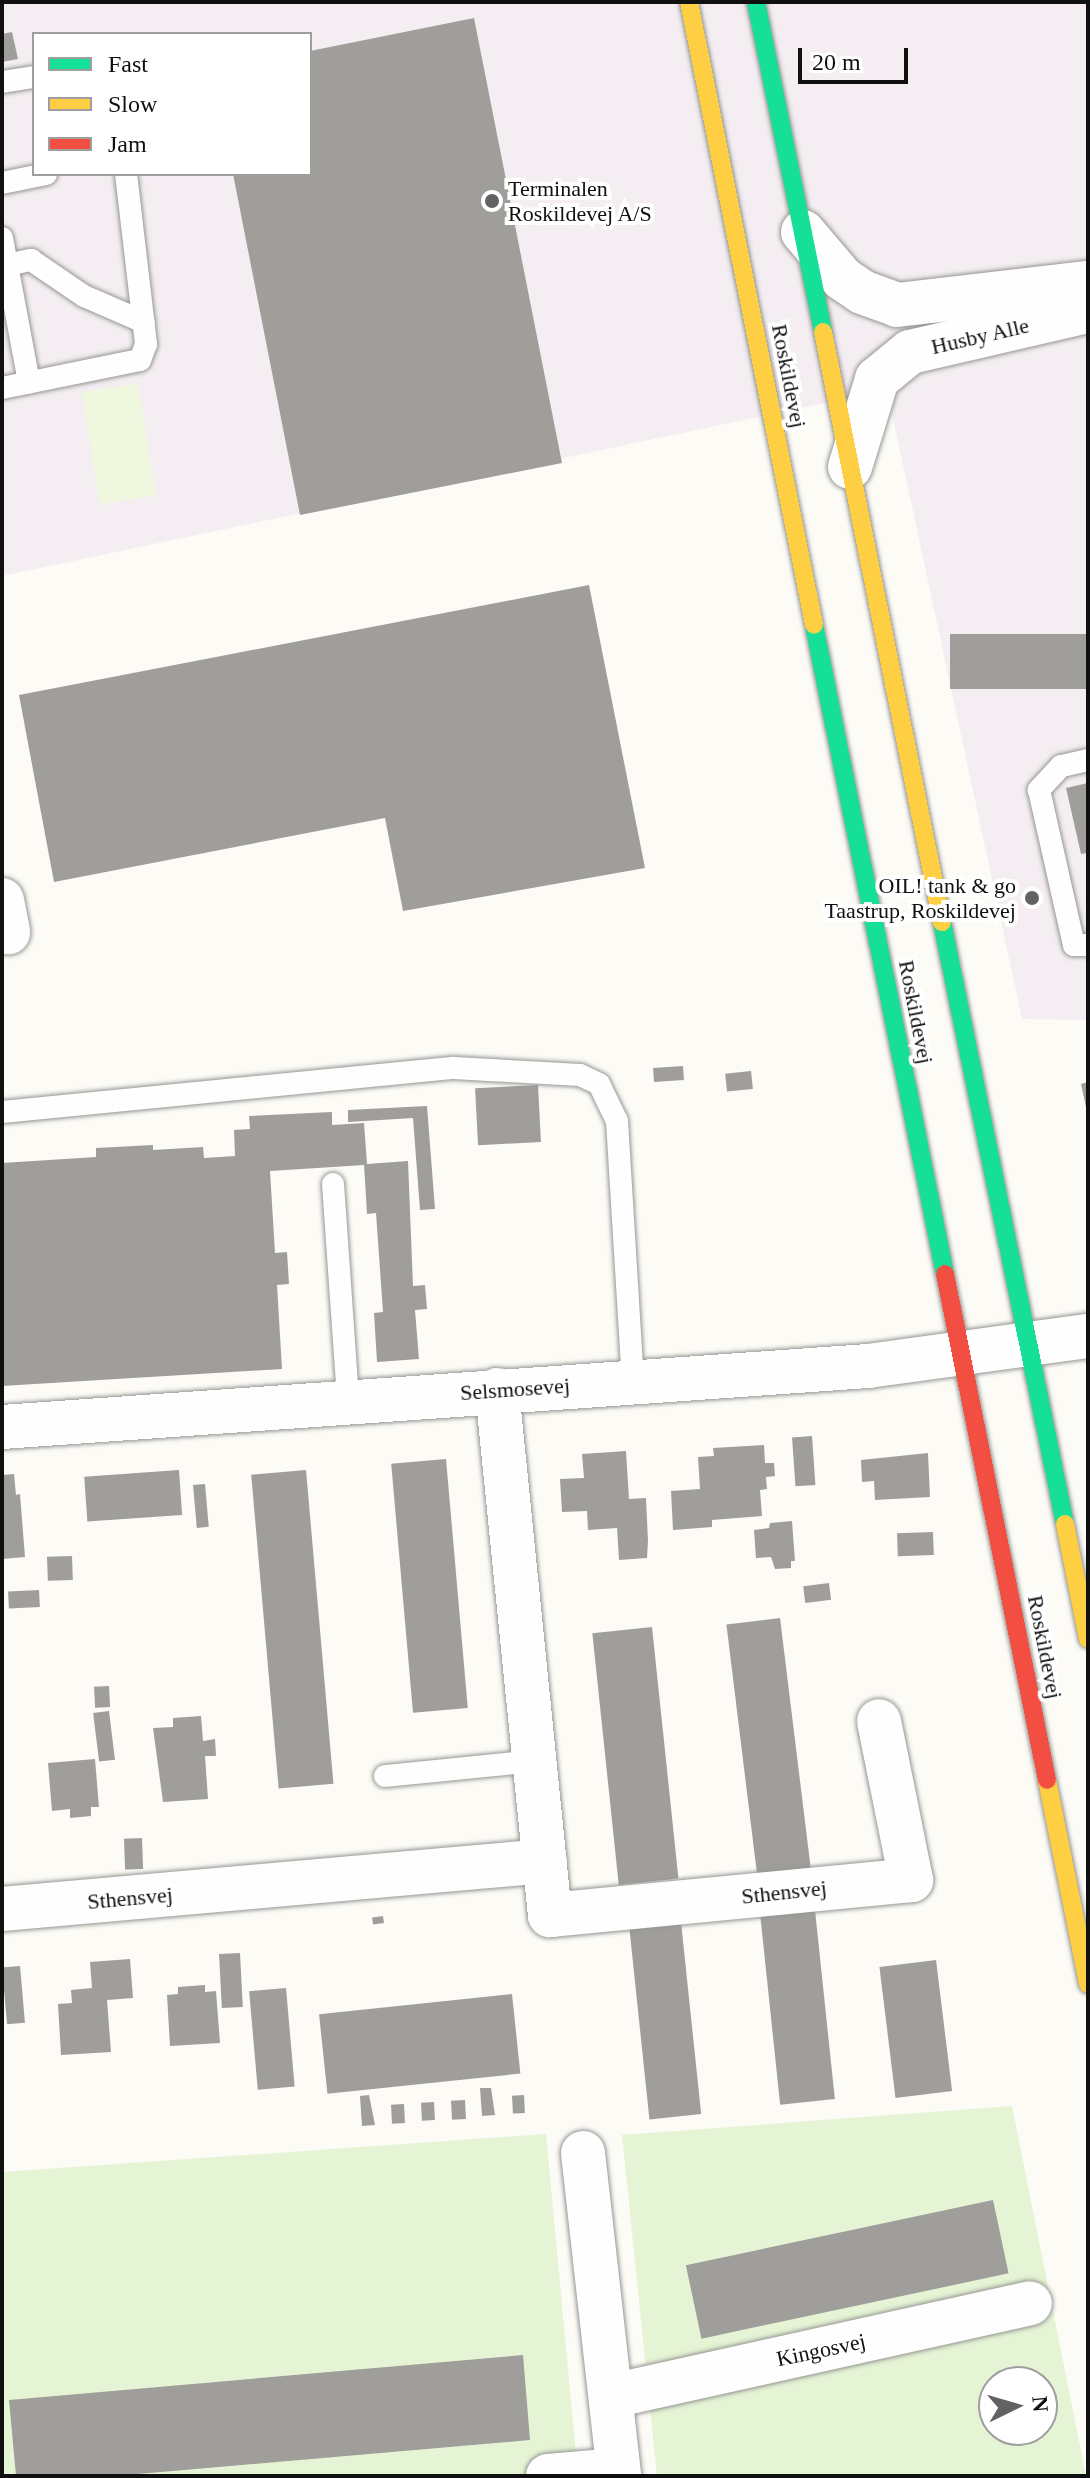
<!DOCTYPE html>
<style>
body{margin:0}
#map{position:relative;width:1090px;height:2478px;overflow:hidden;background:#fcfbf6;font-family:"Times New Roman",serif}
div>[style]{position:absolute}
.industrial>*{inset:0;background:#f4eef2}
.green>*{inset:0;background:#e5f4d4}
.pitch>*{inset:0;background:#eff7de;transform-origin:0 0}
.building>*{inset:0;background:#a09e9b;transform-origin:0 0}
.roads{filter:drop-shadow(0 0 2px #969694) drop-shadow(0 0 2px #969694)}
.lane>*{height:22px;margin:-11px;padding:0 11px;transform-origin:11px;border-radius:11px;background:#fffefe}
.street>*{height:44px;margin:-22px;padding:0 22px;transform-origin:22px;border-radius:22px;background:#fffefe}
.fast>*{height:18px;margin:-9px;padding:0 9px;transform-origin:9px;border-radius:9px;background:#16e098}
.slow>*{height:18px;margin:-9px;padding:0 9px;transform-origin:9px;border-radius:9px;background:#ffcf43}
.jam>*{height:18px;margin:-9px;padding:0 9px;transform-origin:9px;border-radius:9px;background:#f24e42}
.dots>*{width:22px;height:22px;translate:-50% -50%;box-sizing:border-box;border:4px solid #fff;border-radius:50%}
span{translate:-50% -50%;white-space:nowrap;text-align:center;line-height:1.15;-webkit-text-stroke:8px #fff;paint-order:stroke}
.poi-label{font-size:22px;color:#101010}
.left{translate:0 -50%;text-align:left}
.right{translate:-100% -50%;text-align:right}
.street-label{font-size:22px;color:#101010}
.frame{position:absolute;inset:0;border:4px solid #101010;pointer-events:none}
.legend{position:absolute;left:32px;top:32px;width:280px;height:144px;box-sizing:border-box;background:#fff;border:2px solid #9f9f9f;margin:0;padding:10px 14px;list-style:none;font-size:24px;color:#101010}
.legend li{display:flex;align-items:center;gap:16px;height:40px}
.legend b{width:40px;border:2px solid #9f9f9f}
.north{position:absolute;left:978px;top:2366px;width:80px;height:80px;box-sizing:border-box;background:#fff;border:2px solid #9f9f9f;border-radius:50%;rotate:85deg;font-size:22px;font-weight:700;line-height:32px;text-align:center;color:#101010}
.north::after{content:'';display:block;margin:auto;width:28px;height:36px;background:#636260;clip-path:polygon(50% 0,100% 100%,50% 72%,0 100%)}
.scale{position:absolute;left:798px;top:48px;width:110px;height:36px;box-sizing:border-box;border:4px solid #101010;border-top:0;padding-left:10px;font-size:24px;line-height:28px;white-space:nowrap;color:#101010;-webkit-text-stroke:6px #fff;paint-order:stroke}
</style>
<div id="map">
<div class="industrial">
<i style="clip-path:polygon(evenodd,2px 2px,1088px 2px,1088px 1020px,1022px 1019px,887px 390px,2px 576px,2px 2px,34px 34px,310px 34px,310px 174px,34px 174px,34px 34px)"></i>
</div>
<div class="green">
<i style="clip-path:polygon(evenodd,1012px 2106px,1086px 2476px,657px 2476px,622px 2135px,1012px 2106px,994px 2382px,1042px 2382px,1042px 2430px,994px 2430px,994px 2382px)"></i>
<i style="clip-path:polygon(546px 2134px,578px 2476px,2px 2476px,2px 2172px)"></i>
</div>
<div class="pitch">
<i style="left:138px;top:383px;width:114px;height:57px;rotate:81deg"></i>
</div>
<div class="building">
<i style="clip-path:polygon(474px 18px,562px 463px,300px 515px,233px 174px,310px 174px,310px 51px)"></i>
<i style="clip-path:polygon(12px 32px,18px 59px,2px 62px,2px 34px)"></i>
<i style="clip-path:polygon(589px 585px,645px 868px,403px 911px,385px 818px,54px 882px,19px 695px)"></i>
<i style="left:1088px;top:634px;width:55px;height:138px;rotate:90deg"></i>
<i style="clip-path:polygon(1088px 783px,1088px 853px,1081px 854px,1066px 788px)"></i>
<i style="left:683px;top:1066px;width:14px;height:30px;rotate:86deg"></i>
<i style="left:751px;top:1071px;width:18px;height:26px;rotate:84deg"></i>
<i style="clip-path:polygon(1088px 1082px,1088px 1112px,1087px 1112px,1081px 1084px)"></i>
<i style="left:538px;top:1085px;width:57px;height:63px;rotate:87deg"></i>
<i style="clip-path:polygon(427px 1106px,435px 1209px,420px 1210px,413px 1118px,348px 1122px,348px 1110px)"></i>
<i style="clip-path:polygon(332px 1112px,332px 1125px,364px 1123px,367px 1164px,408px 1161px,413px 1286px,425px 1285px,427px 1309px,415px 1310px,419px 1359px,377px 1362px,374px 1313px,383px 1312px,376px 1213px,367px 1214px,364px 1165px,270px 1171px,275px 1253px,287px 1252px,289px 1284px,277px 1285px,282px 1369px,2px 1386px,2px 1163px,96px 1157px,96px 1148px,153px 1145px,153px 1150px,203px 1147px,204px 1158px,235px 1156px,234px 1130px,250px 1129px,249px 1116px)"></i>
<i style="left:812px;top:1436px;width:49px;height:20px;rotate:86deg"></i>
<i style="clip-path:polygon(764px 1445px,765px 1463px,774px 1463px,775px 1476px,766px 1477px,767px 1489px,760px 1490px,762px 1516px,712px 1520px,712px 1527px,673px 1530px,671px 1491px,700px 1489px,698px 1457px,714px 1456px,713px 1448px)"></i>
<i style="clip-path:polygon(626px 1451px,629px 1499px,646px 1498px,648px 1541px,647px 1558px,619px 1560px,617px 1528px,588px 1530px,587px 1511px,562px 1512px,560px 1479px,584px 1478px,582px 1454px)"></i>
<i style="clip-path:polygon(928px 1453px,930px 1497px,875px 1500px,874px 1481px,862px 1482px,861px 1460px)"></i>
<i style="left:446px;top:1459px;width:250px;height:55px;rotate:85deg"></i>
<i style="left:179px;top:1470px;width:45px;height:95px;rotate:86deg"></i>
<i style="left:306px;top:1470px;width:315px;height:55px;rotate:85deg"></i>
<i style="clip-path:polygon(14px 1474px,16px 1495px,20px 1494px,25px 1557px,2px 1559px,2px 1475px)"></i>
<i style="left:205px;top:1484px;width:43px;height:12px;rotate:85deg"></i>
<i style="clip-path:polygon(792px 1521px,795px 1561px,791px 1561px,791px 1568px,775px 1569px,771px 1557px,756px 1558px,754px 1530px,769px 1528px,770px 1523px)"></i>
<i style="left:933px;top:1532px;width:23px;height:36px;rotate:88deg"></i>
<i style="left:72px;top:1556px;width:24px;height:25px;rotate:88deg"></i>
<i style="left:829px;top:1583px;width:17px;height:26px;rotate:83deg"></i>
<i style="left:39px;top:1590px;width:17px;height:31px;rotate:87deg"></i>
<i style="left:780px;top:1618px;width:252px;height:54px;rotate:83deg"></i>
<i style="left:652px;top:1627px;width:253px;height:60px;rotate:84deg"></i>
<i style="left:109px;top:1686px;width:21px;height:15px;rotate:87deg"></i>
<i style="left:109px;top:1711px;width:49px;height:16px;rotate:83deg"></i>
<i style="clip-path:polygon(201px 1716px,203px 1741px,215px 1739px,216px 1756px,205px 1756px,208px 1799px,163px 1802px,153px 1728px,173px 1727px,173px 1718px)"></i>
<i style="clip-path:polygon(95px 1759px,99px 1807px,91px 1807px,91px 1816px,70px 1818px,70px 1809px,52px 1811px,48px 1763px)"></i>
<i style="left:142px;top:1838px;width:31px;height:18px;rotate:88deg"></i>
<i style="left:815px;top:1910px;width:190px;height:55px;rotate:84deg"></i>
<i style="left:383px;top:1916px;width:7px;height:11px;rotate:82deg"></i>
<i style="left:681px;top:1922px;width:193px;height:52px;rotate:84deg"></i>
<i style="left:240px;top:1953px;width:54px;height:21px;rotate:87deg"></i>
<i style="clip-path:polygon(130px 1959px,133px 1998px,107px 2000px,111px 2052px,61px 2055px,58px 2004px,72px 2003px,71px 1990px,92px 1988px,90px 1962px)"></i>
<i style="left:936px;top:1960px;width:132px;height:57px;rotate:83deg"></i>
<i style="left:20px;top:1966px;width:57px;height:18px;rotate:85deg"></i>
<i style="clip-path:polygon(205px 1985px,205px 1992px,216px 1991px,220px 2043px,170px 2046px,167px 1995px,178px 1994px,178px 1987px)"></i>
<i style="left:286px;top:1988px;width:99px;height:37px;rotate:85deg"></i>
<i style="left:512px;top:1994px;width:80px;height:194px;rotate:84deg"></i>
<i style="clip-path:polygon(480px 2088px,491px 2088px,495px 2115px,482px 2116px)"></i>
<i style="clip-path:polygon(369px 2095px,375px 2125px,362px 2126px,360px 2096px)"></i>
<i style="left:524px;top:2095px;width:18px;height:12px;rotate:87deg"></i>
<i style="left:465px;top:2100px;width:19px;height:14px;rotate:87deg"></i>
<i style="left:434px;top:2102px;width:18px;height:13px;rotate:87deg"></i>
<i style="left:404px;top:2104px;width:19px;height:13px;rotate:87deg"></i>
<i style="left:993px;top:2200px;width:75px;height:314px;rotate:78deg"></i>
<i style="clip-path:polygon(523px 2355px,530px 2440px,115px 2476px,16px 2476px,9px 2400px)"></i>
</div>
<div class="roads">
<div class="lane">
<i style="left:2px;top:82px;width:32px;rotate:-9deg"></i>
<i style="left:2px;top:183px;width:45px;rotate:-11.6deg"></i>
<i style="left:2px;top:238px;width:147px;rotate:79.4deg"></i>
<i style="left:2px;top:266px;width:30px;rotate:-12deg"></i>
<i style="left:31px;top:260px;width:64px;rotate:34.2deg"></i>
<i style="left:84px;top:296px;width:65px;rotate:23.4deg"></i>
<i style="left:2px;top:388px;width:141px;rotate:-11.5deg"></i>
<i style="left:140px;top:360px;width:17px;rotate:-69deg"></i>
<i style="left:146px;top:344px;width:171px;rotate:-96.7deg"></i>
<i style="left:1088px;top:760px;width:28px;rotate:167deg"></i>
<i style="left:1061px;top:766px;width:33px;rotate:133deg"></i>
<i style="left:1039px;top:790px;width:159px;rotate:77.3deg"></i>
<i style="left:1074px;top:945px;width:14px"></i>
<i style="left:2px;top:1112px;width:454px;rotate:-5.6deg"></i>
<i style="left:454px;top:1068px;width:126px;rotate:3.2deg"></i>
<i style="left:580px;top:1075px;width:21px;rotate:25deg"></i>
<i style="left:599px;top:1084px;width:41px;rotate:64.1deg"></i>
<i style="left:617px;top:1121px;width:259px;rotate:86.5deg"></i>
<i style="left:333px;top:1184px;width:218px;rotate:86deg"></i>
<i style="left:385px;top:1776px;width:150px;rotate:-5.7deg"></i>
</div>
<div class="street">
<i style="left:803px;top:232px;width:62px;rotate:49.6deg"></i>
<i style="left:843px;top:279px;width:23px;rotate:34deg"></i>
<i style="left:862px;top:292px;width:37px;rotate:20deg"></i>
<i style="left:897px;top:305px;width:192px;rotate:-6.6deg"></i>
<i style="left:850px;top:467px;width:92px;rotate:-72.9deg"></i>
<i style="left:877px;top:379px;width:43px;rotate:-39.3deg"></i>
<i style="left:910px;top:352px;width:183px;rotate:-13deg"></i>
<i style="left:2px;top:900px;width:33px;rotate:79deg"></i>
<i style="left:497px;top:1390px;width:528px;rotate:84.24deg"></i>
<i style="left:550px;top:1915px;width:363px;rotate:-5.5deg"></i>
<i style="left:911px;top:1880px;width:162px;rotate:-101.4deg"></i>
<i style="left:2px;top:1427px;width:868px;rotate:-4.03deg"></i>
<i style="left:868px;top:1366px;width:222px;rotate:-7.8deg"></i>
<i style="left:2px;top:1909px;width:545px;rotate:-5.05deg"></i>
<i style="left:583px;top:2153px;width:325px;rotate:83.6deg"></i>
<i style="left:612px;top:2396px;width:428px;rotate:-12.5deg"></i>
<i style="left:548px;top:2476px;width:70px;rotate:-4.9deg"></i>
</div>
<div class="fast">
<i style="left:756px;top:2px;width:337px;rotate:78.5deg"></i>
<i style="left:814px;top:625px;width:662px;rotate:78.59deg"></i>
<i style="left:942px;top:922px;width:614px;rotate:78.45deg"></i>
</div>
<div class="slow">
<i style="left:689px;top:2px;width:635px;rotate:78.65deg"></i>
<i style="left:823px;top:332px;width:602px;rotate:78.6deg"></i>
<i style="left:1065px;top:1524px;width:117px;rotate:78.7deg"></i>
<i style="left:1047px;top:1780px;width:208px;rotate:78.6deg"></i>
</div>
<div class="jam">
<i style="left:945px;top:1274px;width:516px;rotate:78.6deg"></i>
</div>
</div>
<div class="dots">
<i style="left:492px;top:201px;background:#636260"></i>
<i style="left:1032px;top:898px;background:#636260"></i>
</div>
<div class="poi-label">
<span class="left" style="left:508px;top:201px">Terminalen<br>Roskildevej A/S</span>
<span class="right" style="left:1016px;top:898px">OIL! tank &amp; go<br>Taastrup, Roskildevej</span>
</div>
<div class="street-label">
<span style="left:980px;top:336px;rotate:-13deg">Husby Alle</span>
<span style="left:789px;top:376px;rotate:79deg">Roskildevej</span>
<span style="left:916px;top:1012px;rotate:79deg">Roskildevej</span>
<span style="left:515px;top:1389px;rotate:-4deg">Selsmosevej</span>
<span style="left:1045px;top:1647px;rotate:79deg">Roskildevej</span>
<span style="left:784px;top:1892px;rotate:-6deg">Sthensvej</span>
<span style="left:130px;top:1898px;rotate:-5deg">Sthensvej</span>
<span style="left:821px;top:2350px;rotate:-12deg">Kingosvej</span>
</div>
<div class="frame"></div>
<ul class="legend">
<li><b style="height:10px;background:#16e098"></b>Fast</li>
<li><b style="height:10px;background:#ffcf43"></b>Slow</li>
<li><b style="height:10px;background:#f24e42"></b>Jam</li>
</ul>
<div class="north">N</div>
<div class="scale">20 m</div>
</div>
